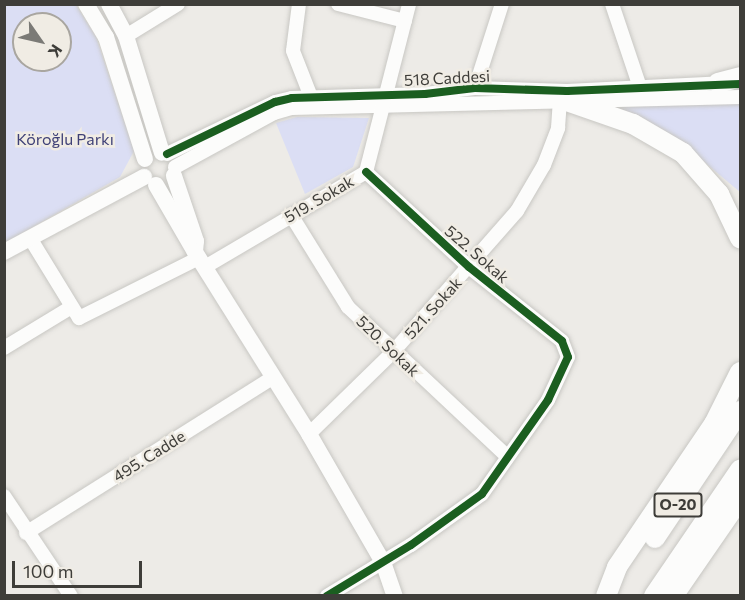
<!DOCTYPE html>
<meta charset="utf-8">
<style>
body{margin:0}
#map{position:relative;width:745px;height:600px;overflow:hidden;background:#edebe7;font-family:Commissioner,sans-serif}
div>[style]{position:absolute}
.green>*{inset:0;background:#dbdef4}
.roads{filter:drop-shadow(0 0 2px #c8c7c3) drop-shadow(0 0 2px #c8c7c3)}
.minor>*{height:14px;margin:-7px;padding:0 7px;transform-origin:7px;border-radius:7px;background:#fcfcfb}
.major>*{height:16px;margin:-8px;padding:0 8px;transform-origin:8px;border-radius:8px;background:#fcfcfb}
.highway>*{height:20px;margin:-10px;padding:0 10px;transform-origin:10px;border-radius:10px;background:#fcfcfb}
.cycleway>*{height:8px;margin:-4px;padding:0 4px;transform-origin:4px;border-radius:4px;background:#1b5e20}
span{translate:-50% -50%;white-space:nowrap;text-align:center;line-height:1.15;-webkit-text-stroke:5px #f0ece4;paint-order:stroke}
.shield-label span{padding:2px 4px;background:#f0ece4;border:2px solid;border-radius:4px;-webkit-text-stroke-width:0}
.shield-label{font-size:15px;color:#3e3d39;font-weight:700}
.street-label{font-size:16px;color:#3e3d39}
.park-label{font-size:16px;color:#3f4177}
.frame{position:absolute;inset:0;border:6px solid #3e3d39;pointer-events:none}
.north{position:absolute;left:12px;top:12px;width:60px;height:60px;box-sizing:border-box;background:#f0ece4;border:2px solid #a9a6a0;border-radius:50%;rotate:124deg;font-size:16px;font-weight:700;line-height:24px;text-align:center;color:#3e3d39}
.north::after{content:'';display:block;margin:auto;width:21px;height:27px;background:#7b7a76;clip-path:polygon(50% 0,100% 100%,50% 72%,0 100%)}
.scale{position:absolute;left:12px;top:561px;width:130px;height:27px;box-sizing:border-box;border:3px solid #3e3d39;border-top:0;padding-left:8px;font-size:18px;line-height:21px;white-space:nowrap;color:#3e3d39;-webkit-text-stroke:4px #f0ece4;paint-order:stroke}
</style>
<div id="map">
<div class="green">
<i style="clip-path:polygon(evenodd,5px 5px,76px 5px,96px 37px,134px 151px,120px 177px,5px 243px,5px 5px,24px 24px,60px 24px,60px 60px,24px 60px,24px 24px)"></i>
<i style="clip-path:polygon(703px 102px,740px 103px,740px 192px,684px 145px,608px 108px)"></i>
<i style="clip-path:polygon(297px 117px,369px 118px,353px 167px,305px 194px,276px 123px)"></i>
</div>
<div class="roads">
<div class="minor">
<i style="left:299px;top:4px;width:47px;rotate:97.3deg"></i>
<i style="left:293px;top:51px;width:49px;rotate:68.6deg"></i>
<i style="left:338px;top:4px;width:69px;rotate:14.2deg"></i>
<i style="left:612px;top:4px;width:88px;rotate:71.4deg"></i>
<i style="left:126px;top:36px;width:61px;rotate:-31.6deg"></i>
<i style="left:475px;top:88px;width:88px;rotate:-72.2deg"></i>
<i style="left:167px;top:154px;width:120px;rotate:-25.7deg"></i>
<i style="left:275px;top:102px;width:17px;rotate:-13deg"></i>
<i style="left:292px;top:98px;width:133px;rotate:-1.7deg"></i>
<i style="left:425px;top:94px;width:50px;rotate:-6.8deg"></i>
<i style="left:475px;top:88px;width:92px;rotate:1.9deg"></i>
<i style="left:567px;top:91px;width:159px;rotate:-2.9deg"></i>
<i style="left:175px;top:167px;width:113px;rotate:-28.6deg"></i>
<i style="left:274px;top:113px;width:18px;rotate:-16deg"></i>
<i style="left:291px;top:108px;width:449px;rotate:-1.4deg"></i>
<i style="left:291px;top:215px;width:108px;rotate:58.2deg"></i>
<i style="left:348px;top:307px;width:219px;rotate:43.2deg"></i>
<i style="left:30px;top:238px;width:94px;rotate:58.5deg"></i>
<i style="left:79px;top:318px;width:134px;rotate:-26.6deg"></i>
<i style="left:205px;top:267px;width:187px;rotate:-30.5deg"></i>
<i style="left:366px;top:172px;width:173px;rotate:-75.6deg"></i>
<i style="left:4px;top:348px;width:77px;rotate:-31.2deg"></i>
<i style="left:309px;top:434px;width:117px;rotate:-44.3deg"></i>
<i style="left:393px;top:352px;width:188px;rotate:-48.7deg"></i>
<i style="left:517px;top:211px;width:53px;rotate:-59.6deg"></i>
<i style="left:544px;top:165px;width:40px;rotate:-69deg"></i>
<i style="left:558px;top:128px;width:28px;rotate:-86deg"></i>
<i style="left:4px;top:496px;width:120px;rotate:56.2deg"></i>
<i style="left:26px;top:533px;width:289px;rotate:-32.2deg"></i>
<i style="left:327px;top:596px;width:98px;rotate:-31.3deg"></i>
<i style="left:411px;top:545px;width:87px;rotate:-35.7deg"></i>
<i style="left:482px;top:494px;width:115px;rotate:-54.9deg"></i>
<i style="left:548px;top:400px;width:47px;rotate:-65.1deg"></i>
<i style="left:568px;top:357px;width:17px;rotate:-111deg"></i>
<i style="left:562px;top:341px;width:119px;rotate:-141.5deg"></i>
<i style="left:469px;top:267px;width:140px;rotate:-137.3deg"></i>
</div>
<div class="major">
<i style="left:86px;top:4px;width:39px;rotate:59deg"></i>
<i style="left:106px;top:37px;width:128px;rotate:72.3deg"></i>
<i style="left:109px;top:4px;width:36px;rotate:62deg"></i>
<i style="left:126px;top:36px;width:122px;rotate:72.9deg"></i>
<i style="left:156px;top:185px;width:78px;rotate:59.8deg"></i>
<i style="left:195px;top:252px;width:11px;rotate:-85deg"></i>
<i style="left:196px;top:241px;width:69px;rotate:-108.7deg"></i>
<i style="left:4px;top:252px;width:159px;rotate:-28.2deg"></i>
<i style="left:195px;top:252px;width:215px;rotate:57.9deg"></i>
<i style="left:309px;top:434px;width:148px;rotate:60deg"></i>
<i style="left:383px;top:562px;width:36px;rotate:71deg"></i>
</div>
<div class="highway">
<i style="left:718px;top:83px;width:23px;rotate:-15deg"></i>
<i style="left:564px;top:100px;width:73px;rotate:19.2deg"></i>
<i style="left:633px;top:124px;width:58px;rotate:30.1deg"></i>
<i style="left:683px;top:153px;width:55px;rotate:48.7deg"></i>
<i style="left:719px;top:194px;width:49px;rotate:64.5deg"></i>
<i style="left:655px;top:538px;width:153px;rotate:-56.2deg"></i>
<i style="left:606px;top:596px;width:31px;rotate:-69deg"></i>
<i style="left:617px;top:567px;width:173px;rotate:-55.9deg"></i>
<i style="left:714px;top:424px;width:58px;rotate:-63.4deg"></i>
<i style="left:654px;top:596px;width:153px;rotate:-55.7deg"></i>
<i style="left:673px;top:596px;width:118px;rotate:-55.4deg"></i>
</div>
</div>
<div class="cycleway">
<i style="left:167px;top:154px;width:120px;rotate:-25.7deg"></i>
<i style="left:275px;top:102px;width:17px;rotate:-13deg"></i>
<i style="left:292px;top:98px;width:133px;rotate:-1.7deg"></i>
<i style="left:425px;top:94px;width:50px;rotate:-6.8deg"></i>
<i style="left:475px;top:88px;width:92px;rotate:1.9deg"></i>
<i style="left:567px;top:91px;width:173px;rotate:-2.3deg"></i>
<i style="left:327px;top:596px;width:98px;rotate:-31.3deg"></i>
<i style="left:411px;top:545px;width:87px;rotate:-35.7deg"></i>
<i style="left:482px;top:494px;width:115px;rotate:-54.9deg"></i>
<i style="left:548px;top:400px;width:47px;rotate:-65.1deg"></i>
<i style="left:568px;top:357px;width:17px;rotate:-111deg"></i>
<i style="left:562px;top:341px;width:119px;rotate:-141.5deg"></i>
<i style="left:469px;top:267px;width:140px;rotate:-137.3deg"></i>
</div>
<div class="shield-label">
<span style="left:678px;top:505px">O-20</span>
</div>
<div class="street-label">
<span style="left:447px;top:78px;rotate:-3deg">518 Caddesi</span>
<span style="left:319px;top:199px;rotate:-30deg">519. Sokak</span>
<span style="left:477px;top:254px;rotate:41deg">522. Sokak</span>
<span style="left:433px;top:308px;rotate:-48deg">521. Sokak</span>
<span style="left:388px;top:346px;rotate:44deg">520. Sokak</span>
<span style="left:149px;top:456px;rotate:-32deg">495. Cadde</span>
</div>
<div class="park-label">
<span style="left:65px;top:139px">Köroğlu Parkı</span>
</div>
<div class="frame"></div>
<div class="north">K</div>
<div class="scale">100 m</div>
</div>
